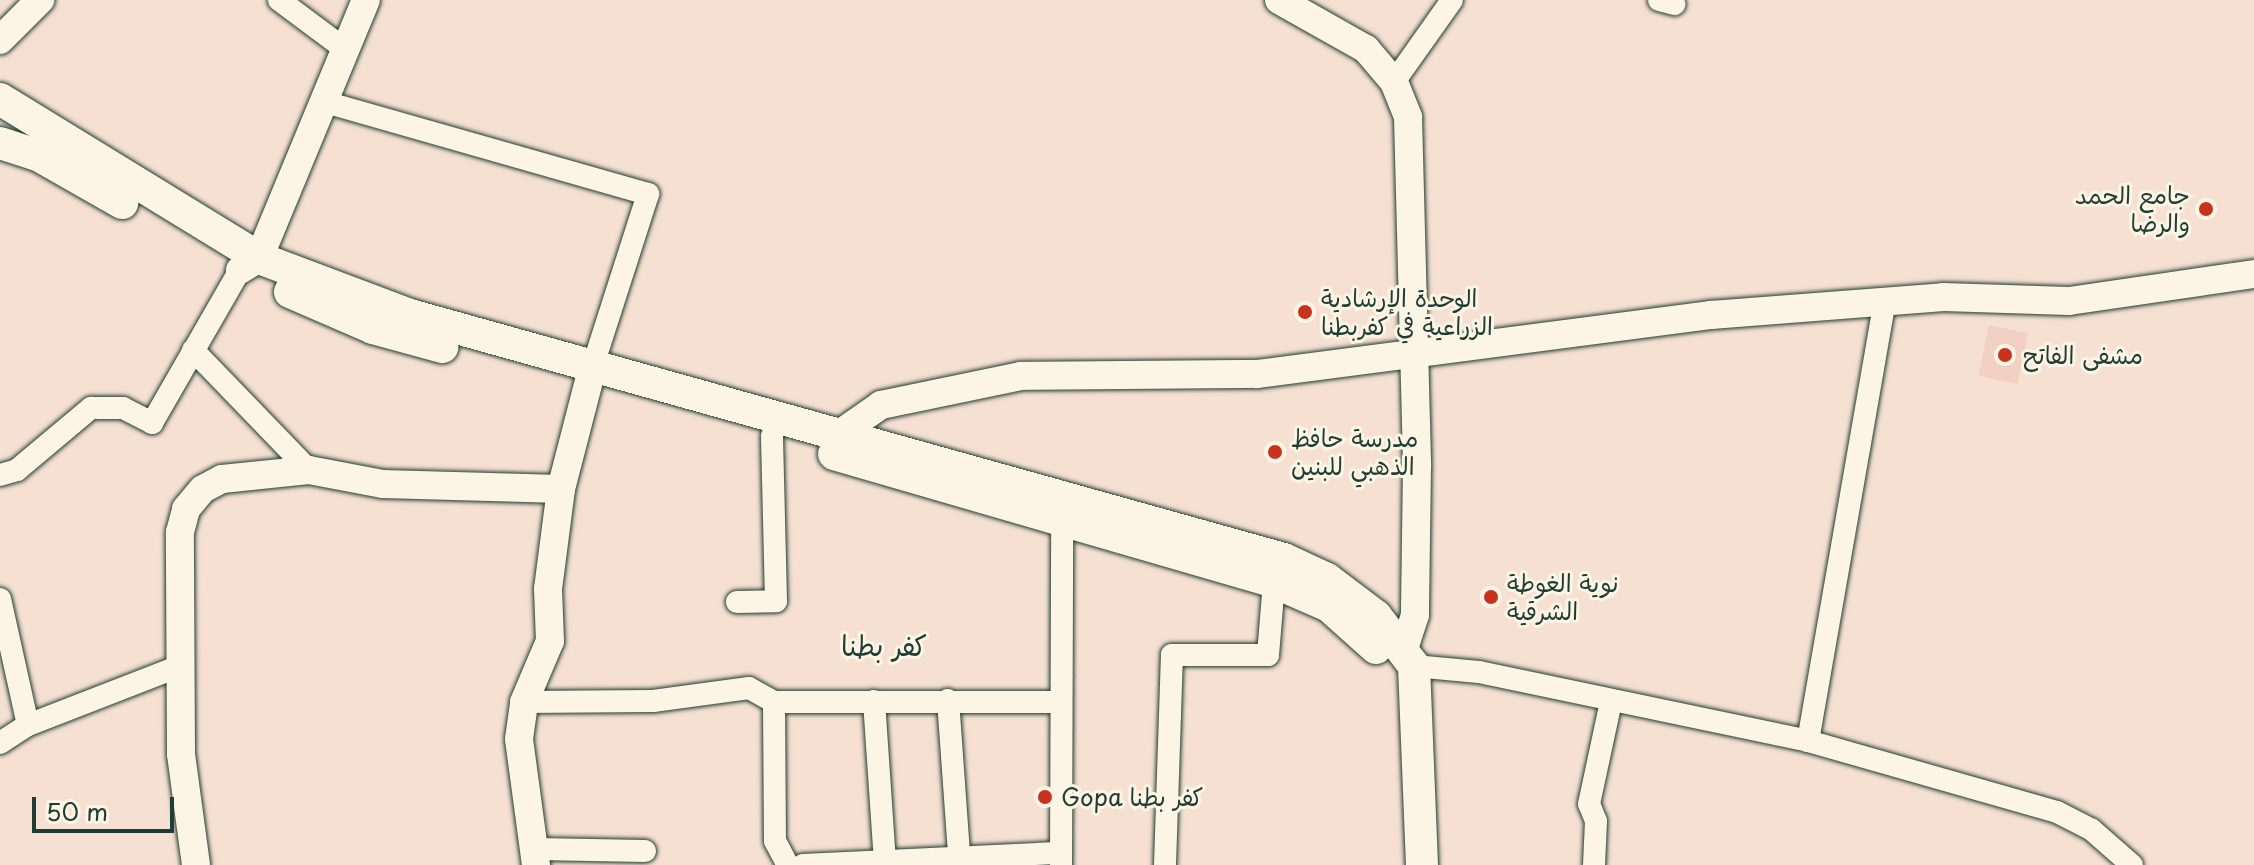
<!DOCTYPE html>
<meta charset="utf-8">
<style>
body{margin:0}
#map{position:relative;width:2254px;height:865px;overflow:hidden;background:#f6e0d2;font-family:"Playpen Sans","Playpen Sans Arabic",sans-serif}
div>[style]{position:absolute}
.built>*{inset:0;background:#f2d1c4;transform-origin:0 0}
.roads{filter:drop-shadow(0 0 2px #1f3d34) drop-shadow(0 0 2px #1f3d34)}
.minor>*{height:22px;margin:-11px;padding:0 11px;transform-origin:11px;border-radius:11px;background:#fcf5e5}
.tertiary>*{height:28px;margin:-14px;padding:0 14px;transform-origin:14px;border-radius:14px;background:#fcf5e5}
.secondary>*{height:32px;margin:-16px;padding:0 16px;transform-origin:16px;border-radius:16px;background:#fcf5e5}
.dots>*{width:22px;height:22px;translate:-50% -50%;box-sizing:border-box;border:4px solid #fcf5e5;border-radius:50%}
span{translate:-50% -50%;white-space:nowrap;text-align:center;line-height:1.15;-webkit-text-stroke:6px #fcf5e5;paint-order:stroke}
.poi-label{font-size:24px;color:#1f3d34}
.right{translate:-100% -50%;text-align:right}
.left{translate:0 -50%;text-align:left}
.quarter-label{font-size:28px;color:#1f3d34}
.scale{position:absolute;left:32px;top:797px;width:142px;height:36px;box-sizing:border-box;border:4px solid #1f3d34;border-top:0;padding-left:10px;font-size:24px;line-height:28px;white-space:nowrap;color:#1f3d34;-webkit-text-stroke:6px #fcf5e5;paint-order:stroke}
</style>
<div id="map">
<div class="built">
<i style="left:1989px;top:325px;width:40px;height:52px;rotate:12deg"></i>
</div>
<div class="roads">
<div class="minor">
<i style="left:279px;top:0;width:84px;rotate:36.7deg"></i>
<i style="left:1659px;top:0;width:16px;rotate:15deg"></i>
<i style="left:1394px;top:82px;width:100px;rotate:-54.7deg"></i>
<i style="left:325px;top:102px;width:336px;rotate:15.9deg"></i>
<i style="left:648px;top:194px;width:180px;rotate:107.8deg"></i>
<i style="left:193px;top:350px;width:167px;rotate:46deg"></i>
<i style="left:0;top:475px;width:18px;rotate:-16deg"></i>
<i style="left:17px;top:470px;width:97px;rotate:-40deg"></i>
<i style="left:91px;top:408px;width:32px"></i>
<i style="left:123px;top:408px;width:33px;rotate:27deg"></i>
<i style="left:152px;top:423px;width:177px;rotate:-60.1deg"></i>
<i style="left:0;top:599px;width:129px;rotate:77.5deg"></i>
<i style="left:737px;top:602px;width:39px;rotate:-1deg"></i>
<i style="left:776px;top:601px;width:165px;rotate:-91.4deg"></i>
<i style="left:1414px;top:666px;width:65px;rotate:5.3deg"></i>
<i style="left:1479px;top:672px;width:336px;rotate:11.8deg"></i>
<i style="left:1808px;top:741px;width:259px;rotate:15.9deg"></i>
<i style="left:2057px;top:812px;width:39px;rotate:27deg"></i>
<i style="left:2092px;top:830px;width:53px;rotate:41.2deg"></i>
<i style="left:948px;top:700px;width:155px;rotate:85.9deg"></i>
<i style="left:874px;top:701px;width:160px;rotate:86.1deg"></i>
<i style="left:524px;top:702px;width:129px;rotate:-0.4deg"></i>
<i style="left:653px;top:701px;width:97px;rotate:-7.7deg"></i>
<i style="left:749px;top:688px;width:29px;rotate:29deg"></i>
<i style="left:774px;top:702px;width:284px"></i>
<i style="left:774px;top:702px;width:139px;rotate:89.6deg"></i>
<i style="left:775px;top:841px;width:27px;rotate:62deg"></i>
<i style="left:1808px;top:741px;width:447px;rotate:-80.1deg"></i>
<i style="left:0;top:743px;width:33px;rotate:-33deg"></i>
<i style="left:28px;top:725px;width:163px;rotate:-21.2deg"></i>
<i style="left:537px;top:849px;width:108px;rotate:1.1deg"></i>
<i style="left:803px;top:865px;width:258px;rotate:-2.7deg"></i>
<i style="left:1061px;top:865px;width:345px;rotate:-89.8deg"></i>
<i style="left:1165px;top:865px;width:210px;rotate:-88.1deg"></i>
<i style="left:1172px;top:655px;width:96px"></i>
<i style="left:1268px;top:655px;width:73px;rotate:-85.3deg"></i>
<i style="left:1594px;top:865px;width:44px;rotate:-87.4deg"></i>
<i style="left:1596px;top:821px;width:18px;rotate:-112deg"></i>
<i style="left:1589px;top:804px;width:105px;rotate:-77.9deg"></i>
</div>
<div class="tertiary">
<i style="left:1279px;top:0;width:100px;rotate:29.4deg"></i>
<i style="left:1366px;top:49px;width:43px;rotate:49.7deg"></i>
<i style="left:1394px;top:82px;width:38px;rotate:68deg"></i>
<i style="left:1408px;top:117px;width:349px;rotate:88.5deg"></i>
<i style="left:1417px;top:466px;width:149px;rotate:90.8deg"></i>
<i style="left:1415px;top:615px;width:35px;rotate:108deg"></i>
<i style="left:0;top:40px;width:57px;rotate:-45deg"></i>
<i style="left:240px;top:270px;width:22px;rotate:-32deg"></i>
<i style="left:259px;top:258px;width:279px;rotate:-67.5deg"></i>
<i style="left:841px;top:433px;width:49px;rotate:-35deg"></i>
<i style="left:881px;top:405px;width:143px;rotate:-11.7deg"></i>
<i style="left:1021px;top:376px;width:236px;rotate:-0.5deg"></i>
<i style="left:1257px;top:374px;width:458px;rotate:-7.4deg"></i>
<i style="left:1711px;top:315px;width:233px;rotate:-4.4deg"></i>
<i style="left:1943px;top:297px;width:126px;rotate:1.8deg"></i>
<i style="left:2069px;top:301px;width:187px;rotate:-8.3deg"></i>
<i style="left:196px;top:865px;width:112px;rotate:-97.7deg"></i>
<i style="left:181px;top:754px;width:222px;rotate:-90.3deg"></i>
<i style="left:180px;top:532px;width:24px;rotate:-75deg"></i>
<i style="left:186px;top:509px;width:26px;rotate:-50deg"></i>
<i style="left:203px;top:489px;width:21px;rotate:-28deg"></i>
<i style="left:222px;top:479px;width:87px;rotate:-5.9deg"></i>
<i style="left:309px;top:470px;width:75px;rotate:10.7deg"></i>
<i style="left:383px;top:484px;width:178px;rotate:1.6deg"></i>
<i style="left:536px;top:865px;width:127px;rotate:-97.7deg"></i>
<i style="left:519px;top:739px;width:37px;rotate:-82deg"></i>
<i style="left:524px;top:702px;width:66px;rotate:-66.9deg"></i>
<i style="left:550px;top:641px;width:52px;rotate:-92.2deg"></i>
<i style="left:548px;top:589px;width:101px;rotate:-82.6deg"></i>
<i style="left:561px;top:489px;width:128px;rotate:-75.5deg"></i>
</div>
<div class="secondary">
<i style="left:0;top:99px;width:304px;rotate:31.5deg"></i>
<i style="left:259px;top:258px;width:161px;rotate:20.7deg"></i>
<i style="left:410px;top:315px;width:907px;rotate:15.6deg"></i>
<i style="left:1284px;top:559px;width:47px;rotate:24.9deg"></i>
<i style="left:1327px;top:579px;width:61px;rotate:37.1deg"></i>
<i style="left:1376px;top:616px;width:63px;rotate:52.8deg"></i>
<i style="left:1414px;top:666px;width:199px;rotate:87.7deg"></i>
<i style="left:0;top:143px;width:40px;rotate:18deg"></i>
<i style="left:38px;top:155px;width:97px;rotate:29.7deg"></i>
<i style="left:290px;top:292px;width:90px;rotate:23.4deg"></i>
<i style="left:373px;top:328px;width:72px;rotate:15.4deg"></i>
<i style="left:834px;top:454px;width:458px;rotate:16.2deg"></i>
<i style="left:1274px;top:582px;width:60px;rotate:23.6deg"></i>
<i style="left:1329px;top:606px;width:63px;rotate:41.8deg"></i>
</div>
</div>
<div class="dots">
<i style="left:2206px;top:209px;background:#c8321e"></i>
<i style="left:1305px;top:312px;background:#c8321e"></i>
<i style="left:2005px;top:355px;background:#c8321e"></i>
<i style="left:1275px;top:452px;background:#c8321e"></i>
<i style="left:1491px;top:597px;background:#c8321e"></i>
<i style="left:1045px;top:797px;background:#c8321e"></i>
</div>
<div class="poi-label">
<span class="right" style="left:2190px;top:209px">جامع الحمد<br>والرضا</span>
<span class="left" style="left:1321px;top:312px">الوحدة الإرشادية<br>الزراعية في كفربطنا</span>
<span class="left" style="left:2023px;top:355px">مشفى الفاتح</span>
<span class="left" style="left:1291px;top:452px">مدرسة حافظ<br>الذهبي للبنين</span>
<span class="left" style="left:1507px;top:597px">نوية الغوطة<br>الشرقية</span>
<span class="left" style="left:1061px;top:797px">Gopa كفر بطنا</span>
</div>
<div class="quarter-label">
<span style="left:884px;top:645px">كفر بطنا</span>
</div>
<div class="scale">50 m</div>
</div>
